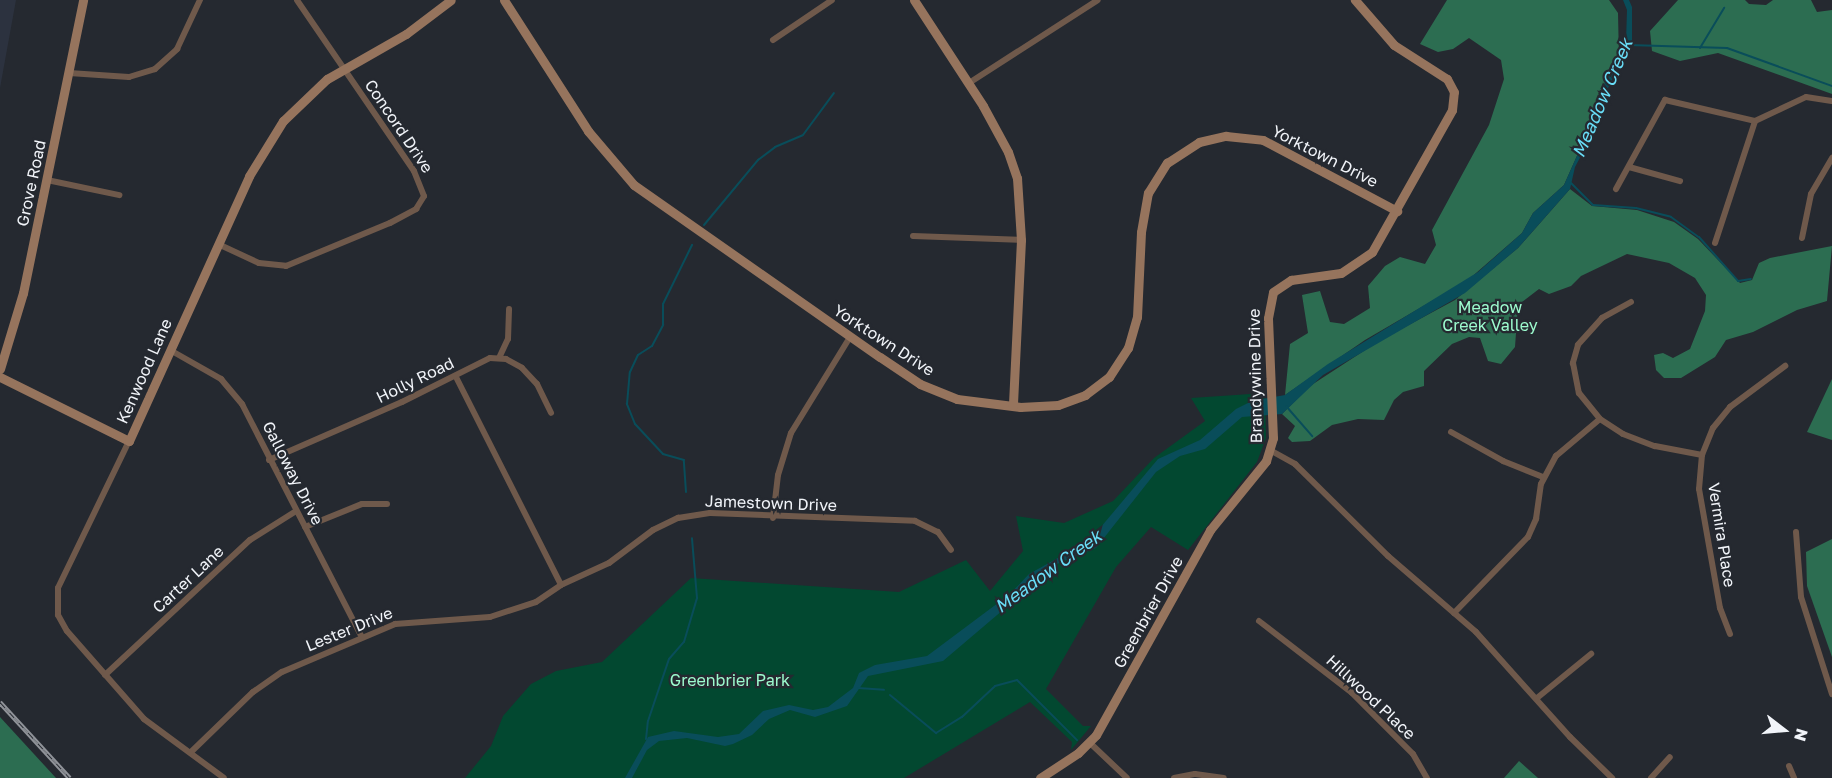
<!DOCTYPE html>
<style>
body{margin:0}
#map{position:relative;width:1832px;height:778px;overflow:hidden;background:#252930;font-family:"Golos Text",sans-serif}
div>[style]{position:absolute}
.built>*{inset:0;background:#2c323f}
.green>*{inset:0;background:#024830}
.forest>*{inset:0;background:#2c6d51}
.water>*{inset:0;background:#094d5a}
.stream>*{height:2px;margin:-1px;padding:0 1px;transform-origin:1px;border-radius:1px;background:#094d5a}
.street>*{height:6px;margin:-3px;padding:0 3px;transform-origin:3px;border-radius:3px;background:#6f594b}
.secondary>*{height:9px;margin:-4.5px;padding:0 4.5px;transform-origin:4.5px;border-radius:4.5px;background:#96745d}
.rail>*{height:4.5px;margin-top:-2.25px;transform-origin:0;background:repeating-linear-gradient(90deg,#252930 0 7px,#909399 0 14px);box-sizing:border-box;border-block:2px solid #909399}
span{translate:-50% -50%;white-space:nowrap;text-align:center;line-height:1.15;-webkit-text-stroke:4.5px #252930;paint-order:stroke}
.street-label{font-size:16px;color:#f1f4f9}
.park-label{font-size:16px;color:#9dfccf}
.water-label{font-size:18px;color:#69def8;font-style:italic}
.north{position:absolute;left:1754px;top:700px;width:60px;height:60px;-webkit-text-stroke:4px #252930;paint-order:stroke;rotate:106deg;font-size:16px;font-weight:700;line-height:24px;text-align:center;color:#f1f4f9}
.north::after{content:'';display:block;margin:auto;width:21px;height:27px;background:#f1f4f9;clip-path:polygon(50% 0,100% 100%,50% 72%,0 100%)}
</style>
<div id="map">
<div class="built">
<i style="clip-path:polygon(0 0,16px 0,0 88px)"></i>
</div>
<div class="green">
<i style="clip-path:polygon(1265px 393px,1266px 438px,1257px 462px,1188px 550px,1151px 527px,1116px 567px,1046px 689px,1083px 726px,1091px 726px,1071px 750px,1072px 742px,1030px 702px,904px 778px,465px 778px,491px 746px,503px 716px,531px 684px,556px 671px,602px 662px,691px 578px,899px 592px,966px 560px,990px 591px,1023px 551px,1016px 516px,1064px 523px,1113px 501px,1154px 458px,1205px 421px,1191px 398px)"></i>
</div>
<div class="forest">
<i style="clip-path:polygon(1447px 0,1609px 0,1618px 13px,1619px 59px,1605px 82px,1596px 113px,1564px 185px,1533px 213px,1522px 233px,1468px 280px,1365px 340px,1285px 395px,1290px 344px,1308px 333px,1302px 295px,1320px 291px,1330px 322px,1344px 324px,1370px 308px,1368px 286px,1385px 266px,1400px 257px,1425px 264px,1436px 245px,1432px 230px,1489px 125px,1504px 79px,1501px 60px,1469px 38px,1453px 49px,1438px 52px,1420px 44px)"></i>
<i style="clip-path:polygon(1678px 0,1745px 0,1749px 4px,1766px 5px,1773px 0,1811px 0,1817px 12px,1832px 10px,1832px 94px,1718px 53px,1680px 61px,1652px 51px,1650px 31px)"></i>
<i style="clip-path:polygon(1570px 189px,1592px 206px,1637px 210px,1674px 222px,1698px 239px,1740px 283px,1752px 280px,1759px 263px,1770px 258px,1832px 246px,1827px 301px,1797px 310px,1753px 332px,1726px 340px,1715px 357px,1681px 378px,1664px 378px,1656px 370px,1654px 355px,1663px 353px,1673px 358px,1690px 349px,1705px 311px,1706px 295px,1695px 278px,1669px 263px,1627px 254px,1581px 276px,1571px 286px,1549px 294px,1539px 289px,1518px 305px,1515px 347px,1501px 364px,1488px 361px,1480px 338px,1469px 337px,1452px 344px,1424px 371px,1424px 386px,1403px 392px,1394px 400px,1384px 420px,1358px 419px,1332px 425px,1310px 441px,1292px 442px,1288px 438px,1295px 426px,1282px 414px,1310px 386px,1379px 341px,1455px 300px,1518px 248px)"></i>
<i style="clip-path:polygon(1832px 379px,1832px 440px,1807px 432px)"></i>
<i style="clip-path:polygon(1832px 539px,1832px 657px,1807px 586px,1806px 552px)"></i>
<i style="clip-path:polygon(0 717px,56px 778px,0 778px)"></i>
<i style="clip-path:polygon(1519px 761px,1538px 778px,1504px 778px)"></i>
</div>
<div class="water">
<i style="clip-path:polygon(1623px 0,1629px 0,1632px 7px,1632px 40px,1608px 88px,1600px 120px,1575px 167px,1570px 189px,1518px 248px,1465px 293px,1323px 375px,1282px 414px,1242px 417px,1205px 449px,1180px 456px,1156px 472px,1096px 548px,1057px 564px,943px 661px,868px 676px,847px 706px,815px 717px,790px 710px,769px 719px,752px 735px,733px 744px,725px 746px,687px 738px,659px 741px,647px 750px,632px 778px,625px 778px,648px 737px,674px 731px,718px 737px,739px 734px,763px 711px,789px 705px,813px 710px,828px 707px,853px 688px,859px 673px,875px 665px,927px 656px,1010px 594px,1029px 574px,1090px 540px,1158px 459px,1200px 440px,1236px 409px,1252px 401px,1285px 395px,1328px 364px,1478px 272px,1522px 233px,1533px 213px,1564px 185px,1596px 113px,1605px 82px,1626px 42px,1627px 10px)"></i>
</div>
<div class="stream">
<i style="left:1629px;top:45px;width:98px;rotate:1.8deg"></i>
<i style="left:1727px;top:48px;width:112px;rotate:19.9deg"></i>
<i style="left:1700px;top:48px;width:47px;rotate:-59deg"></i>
<i style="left:1571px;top:183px;width:31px;rotate:45deg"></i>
<i style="left:1593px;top:205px;width:43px;rotate:4deg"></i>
<i style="left:1636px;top:208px;width:36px;rotate:14deg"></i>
<i style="left:1671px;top:217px;width:34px;rotate:36deg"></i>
<i style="left:1699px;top:237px;width:59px;rotate:48.4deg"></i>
<i style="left:1738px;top:281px;width:13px;rotate:-9deg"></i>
<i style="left:704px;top:225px;width:85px;rotate:-50.3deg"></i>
<i style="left:758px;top:160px;width:21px;rotate:-37deg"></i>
<i style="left:775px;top:147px;width:30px;rotate:-23deg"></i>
<i style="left:803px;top:135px;width:52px;rotate:-53.6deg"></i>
<i style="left:1286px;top:406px;width:40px;rotate:49deg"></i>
<i style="left:686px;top:492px;width:32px;rotate:-94deg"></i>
<i style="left:684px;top:460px;width:22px;rotate:-164deg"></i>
<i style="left:663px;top:454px;width:41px;rotate:-133deg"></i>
<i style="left:635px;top:424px;width:22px;rotate:-112deg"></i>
<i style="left:627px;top:404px;width:32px;rotate:-85deg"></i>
<i style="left:630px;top:372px;width:19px;rotate:-65deg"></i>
<i style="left:638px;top:355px;width:17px;rotate:-33deg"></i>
<i style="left:652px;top:346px;width:24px;rotate:-62deg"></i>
<i style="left:663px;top:325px;width:21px;rotate:-90deg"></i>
<i style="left:663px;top:304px;width:66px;rotate:-63.8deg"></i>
<i style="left:858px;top:688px;width:26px;rotate:4deg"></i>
<i style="left:890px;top:695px;width:60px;rotate:39.6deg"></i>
<i style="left:936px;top:733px;width:31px;rotate:-32deg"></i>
<i style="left:962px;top:717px;width:45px;rotate:-43.2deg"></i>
<i style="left:995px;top:686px;width:23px;rotate:-15deg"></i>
<i style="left:1017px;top:680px;width:85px;rotate:45deg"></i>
<i style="left:646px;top:739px;width:18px;rotate:-84deg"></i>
<i style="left:648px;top:721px;width:65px;rotate:-71.3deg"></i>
<i style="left:669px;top:659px;width:23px;rotate:-49deg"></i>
<i style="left:684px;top:642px;width:46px;rotate:-73.5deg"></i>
<i style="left:697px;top:598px;width:60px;rotate:-94.8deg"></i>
</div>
<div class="street">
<i style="left:773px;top:40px;width:71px;rotate:-34.1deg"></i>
<i style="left:69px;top:73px;width:60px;rotate:3.8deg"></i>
<i style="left:129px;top:77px;width:27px;rotate:-17deg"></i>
<i style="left:155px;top:69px;width:30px;rotate:-42deg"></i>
<i style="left:177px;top:49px;width:54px;rotate:-64.9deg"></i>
<i style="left:969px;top:83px;width:153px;rotate:-32.8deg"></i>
<i style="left:1629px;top:167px;width:53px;rotate:15.4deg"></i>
<i style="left:47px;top:180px;width:74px;rotate:11.8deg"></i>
<i style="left:1616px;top:189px;width:102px;rotate:-61.2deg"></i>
<i style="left:1665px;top:100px;width:92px;rotate:13.1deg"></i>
<i style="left:913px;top:236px;width:108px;rotate:2.1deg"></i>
<i style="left:1802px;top:238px;width:45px;rotate:-78.4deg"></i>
<i style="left:1811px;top:194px;width:42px;rotate:-59.7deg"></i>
<i style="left:1715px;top:243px;width:128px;rotate:-71.8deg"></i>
<i style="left:1755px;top:121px;width:56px;rotate:-25.2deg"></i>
<i style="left:1806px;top:97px;width:26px;rotate:9deg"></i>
<i style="left:218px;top:244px;width:45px;rotate:24.9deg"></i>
<i style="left:259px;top:263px;width:27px;rotate:6deg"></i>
<i style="left:286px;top:266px;width:113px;rotate:-22.5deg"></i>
<i style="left:390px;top:223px;width:30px;rotate:-28deg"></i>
<i style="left:416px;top:209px;width:15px;rotate:-58deg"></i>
<i style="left:424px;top:196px;width:27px;rotate:-112deg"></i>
<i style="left:414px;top:171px;width:207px;rotate:-124.4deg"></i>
<i style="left:1631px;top:302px;width:33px;rotate:151deg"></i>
<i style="left:1602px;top:318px;width:36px;rotate:132deg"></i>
<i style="left:1578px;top:345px;width:19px;rotate:106deg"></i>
<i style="left:1573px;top:363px;width:31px;rotate:79deg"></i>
<i style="left:1579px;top:393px;width:33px;rotate:51deg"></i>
<i style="left:1600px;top:419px;width:27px;rotate:33deg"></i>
<i style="left:1623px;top:434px;width:34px;rotate:21deg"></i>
<i style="left:1655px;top:446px;width:48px;rotate:10.8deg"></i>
<i style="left:170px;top:350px;width:59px;rotate:29.6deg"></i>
<i style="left:221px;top:379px;width:33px;rotate:50deg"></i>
<i style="left:242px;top:404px;width:261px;rotate:62.8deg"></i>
<i style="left:499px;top:358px;width:21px;rotate:-65deg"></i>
<i style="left:508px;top:339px;width:30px;rotate:-88deg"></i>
<i style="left:456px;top:377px;width:233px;rotate:63.2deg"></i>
<i style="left:1451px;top:432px;width:60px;rotate:29.1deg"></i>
<i style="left:1503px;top:461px;width:43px;rotate:21.8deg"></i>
<i style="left:129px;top:441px;width:163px;rotate:115.8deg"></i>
<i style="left:58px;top:588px;width:27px;rotate:90deg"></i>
<i style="left:58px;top:615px;width:18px;rotate:61deg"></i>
<i style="left:67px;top:631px;width:117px;rotate:48.8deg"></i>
<i style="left:144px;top:719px;width:99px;rotate:36.4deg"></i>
<i style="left:1270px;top:450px;width:29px;rotate:29deg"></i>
<i style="left:1295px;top:464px;width:131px;rotate:44.7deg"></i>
<i style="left:1388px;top:556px;width:116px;rotate:40.8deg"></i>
<i style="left:1476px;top:632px;width:141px;rotate:48.2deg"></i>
<i style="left:1570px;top:737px;width:59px;rotate:44.3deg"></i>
<i style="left:269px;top:460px;width:145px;rotate:-23.6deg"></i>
<i style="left:402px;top:402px;width:98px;rotate:-26.6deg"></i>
<i style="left:490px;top:358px;width:16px;rotate:4deg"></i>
<i style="left:506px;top:359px;width:18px;rotate:29deg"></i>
<i style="left:522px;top:368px;width:22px;rotate:47deg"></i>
<i style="left:537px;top:384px;width:32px;rotate:64deg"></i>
<i style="left:773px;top:518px;width:43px;rotate:-83.4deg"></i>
<i style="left:778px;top:475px;width:44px;rotate:-72.8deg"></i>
<i style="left:791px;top:433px;width:113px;rotate:-58.4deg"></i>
<i style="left:305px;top:527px;width:61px;rotate:-22deg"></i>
<i style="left:362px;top:504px;width:25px"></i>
<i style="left:1796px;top:532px;width:65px;rotate:85.6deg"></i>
<i style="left:1801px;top:597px;width:102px;rotate:72.3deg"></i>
<i style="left:1454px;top:613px;width:106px;rotate:-45.8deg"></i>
<i style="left:1528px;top:537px;width:20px;rotate:-66deg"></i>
<i style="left:1536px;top:519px;width:35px;rotate:-82deg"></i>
<i style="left:1541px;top:484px;width:32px;rotate:-62deg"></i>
<i style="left:1556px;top:456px;width:57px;rotate:-40.1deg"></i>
<i style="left:1259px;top:621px;width:118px;rotate:37.7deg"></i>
<i style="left:1352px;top:693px;width:86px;rotate:45deg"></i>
<i style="left:1413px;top:754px;width:28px;rotate:60deg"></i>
<i style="left:1730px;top:634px;width:28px;rotate:-111deg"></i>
<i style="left:1720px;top:608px;width:121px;rotate:-100deg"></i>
<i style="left:1699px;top:489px;width:34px;rotate:-85deg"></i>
<i style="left:1702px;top:455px;width:29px;rotate:-68deg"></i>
<i style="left:1713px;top:428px;width:27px;rotate:-51deg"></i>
<i style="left:1730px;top:407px;width:69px;rotate:-36.7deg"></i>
<i style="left:105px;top:675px;width:198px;rotate:-43deg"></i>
<i style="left:250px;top:540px;width:54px;rotate:-32.2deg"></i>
<i style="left:1537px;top:698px;width:70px;rotate:-39.2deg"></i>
<i style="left:1089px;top:742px;width:52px;rotate:43.5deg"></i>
<i style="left:191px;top:752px;width:86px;rotate:-44.1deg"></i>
<i style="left:253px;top:692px;width:35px;rotate:-35deg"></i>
<i style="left:282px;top:672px;width:123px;rotate:-23deg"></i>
<i style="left:395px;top:624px;width:95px;rotate:-4.2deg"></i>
<i style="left:490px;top:617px;width:48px;rotate:-18.1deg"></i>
<i style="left:536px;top:602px;width:32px;rotate:-34deg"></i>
<i style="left:563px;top:584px;width:51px;rotate:-24.5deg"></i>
<i style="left:609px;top:563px;width:55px;rotate:-36.9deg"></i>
<i style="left:653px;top:530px;width:28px;rotate:-26deg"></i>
<i style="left:678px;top:518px;width:32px;rotate:-9deg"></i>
<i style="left:710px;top:513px;width:205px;rotate:2.2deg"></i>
<i style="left:915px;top:521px;width:25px;rotate:26deg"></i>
<i style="left:938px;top:532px;width:22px;rotate:54deg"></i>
<i style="left:1789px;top:766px;width:13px;rotate:67deg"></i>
<i style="left:1174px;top:778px;width:21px;rotate:-11deg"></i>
<i style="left:1195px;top:774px;width:29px;rotate:8deg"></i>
<i style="left:1651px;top:778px;width:28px;rotate:-48deg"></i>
</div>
<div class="secondary">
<i style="left:504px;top:0;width:156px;rotate:57.3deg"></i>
<i style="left:588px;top:131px;width:71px;rotate:49.6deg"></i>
<i style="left:634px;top:185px;width:300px;rotate:35deg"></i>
<i style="left:880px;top:357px;width:48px;rotate:34deg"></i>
<i style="left:920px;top:384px;width:40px;rotate:22deg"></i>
<i style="left:957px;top:399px;width:64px;rotate:7.2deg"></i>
<i style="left:1020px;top:407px;width:38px;rotate:-3deg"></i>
<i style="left:1058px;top:405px;width:29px;rotate:-20deg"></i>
<i style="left:1085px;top:395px;width:30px;rotate:-37deg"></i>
<i style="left:1109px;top:377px;width:35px;rotate:-57deg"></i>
<i style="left:1128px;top:348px;width:32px;rotate:-74deg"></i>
<i style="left:1137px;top:317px;width:85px;rotate:-87.3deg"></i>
<i style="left:1141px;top:232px;width:40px;rotate:-80deg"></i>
<i style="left:1148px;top:193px;width:36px;rotate:-58deg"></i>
<i style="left:1167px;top:163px;width:38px;rotate:-33deg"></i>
<i style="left:1199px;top:142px;width:28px;rotate:-13deg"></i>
<i style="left:1226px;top:136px;width:37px;rotate:6deg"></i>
<i style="left:1263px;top:140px;width:152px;rotate:27.9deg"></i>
<i style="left:914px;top:0;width:126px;rotate:56.9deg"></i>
<i style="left:983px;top:106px;width:52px;rotate:61.5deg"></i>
<i style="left:1008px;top:152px;width:28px;rotate:71deg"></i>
<i style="left:1017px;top:178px;width:62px;rotate:86.3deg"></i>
<i style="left:1021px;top:240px;width:166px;rotate:92.8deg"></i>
<i style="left:0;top:369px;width:79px;rotate:-73.2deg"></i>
<i style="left:23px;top:293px;width:299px;rotate:-78.4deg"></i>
<i style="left:0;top:377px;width:144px;rotate:26.4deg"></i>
<i style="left:129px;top:441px;width:291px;rotate:-65.6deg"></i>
<i style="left:249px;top:176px;width:65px;rotate:-58.3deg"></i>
<i style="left:283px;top:121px;width:61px;rotate:-43.7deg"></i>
<i style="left:327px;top:79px;width:91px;rotate:-29.7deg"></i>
<i style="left:406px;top:34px;width:56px;rotate:-37.1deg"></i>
<i style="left:1040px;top:778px;width:45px;rotate:-33.3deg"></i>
<i style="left:1078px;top:753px;width:25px;rotate:-45deg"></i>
<i style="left:1096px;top:735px;width:235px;rotate:-60.9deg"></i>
<i style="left:1210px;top:530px;width:89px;rotate:-50.9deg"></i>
<i style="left:1266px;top:461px;width:24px;rotate:-73deg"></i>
<i style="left:1273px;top:438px;width:120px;rotate:-92.4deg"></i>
<i style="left:1268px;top:318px;width:26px;rotate:-79deg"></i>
<i style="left:1273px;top:292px;width:22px;rotate:-34deg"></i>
<i style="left:1291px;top:280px;width:50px;rotate:-8deg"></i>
<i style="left:1341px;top:273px;width:37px;rotate:-34deg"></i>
<i style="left:1372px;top:252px;width:163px;rotate:-60.6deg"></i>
<i style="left:1452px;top:110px;width:18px;rotate:-84deg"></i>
<i style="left:1454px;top:92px;width:15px;rotate:-118deg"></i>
<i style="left:1447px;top:79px;width:63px;rotate:-147.3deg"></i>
<i style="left:1394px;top:45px;width:60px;rotate:-130.9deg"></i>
</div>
<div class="rail">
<i style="left:0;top:702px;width:103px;rotate:47.4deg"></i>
</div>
<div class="street-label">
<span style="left:399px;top:126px;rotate:56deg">Concord Drive</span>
<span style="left:1325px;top:156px;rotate:27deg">Yorktown Drive</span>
<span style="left:31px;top:183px;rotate:-78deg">Grove Road</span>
<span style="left:884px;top:340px;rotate:33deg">Yorktown Drive</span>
<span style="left:144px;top:371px;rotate:-66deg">Kenwood Lane</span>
<span style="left:1255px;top:376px;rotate:-91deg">Brandywine Drive</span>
<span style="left:415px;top:380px;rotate:-26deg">Holly Road</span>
<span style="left:293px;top:473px;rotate:63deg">Galloway Drive</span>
<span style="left:771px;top:503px;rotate:2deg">Jamestown Drive</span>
<span style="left:1722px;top:535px;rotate:81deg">Vermira Place</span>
<span style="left:188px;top:579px;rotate:-43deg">Carter Lane</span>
<span style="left:1148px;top:612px;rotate:-61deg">Greenbrier Drive</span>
<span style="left:349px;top:629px;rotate:-22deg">Lester Drive</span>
<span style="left:1371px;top:697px;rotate:43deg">Hillwood Place</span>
</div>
<div class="park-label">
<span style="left:1490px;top:316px">Meadow<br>Creek Valley</span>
<span style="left:730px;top:680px">Greenbrier Park</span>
</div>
<div class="water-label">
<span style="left:1602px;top:98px;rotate:-67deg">Meadow Creek</span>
<span style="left:1048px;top:571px;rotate:-36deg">Meadow Creek</span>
</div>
<div class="north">N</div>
</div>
